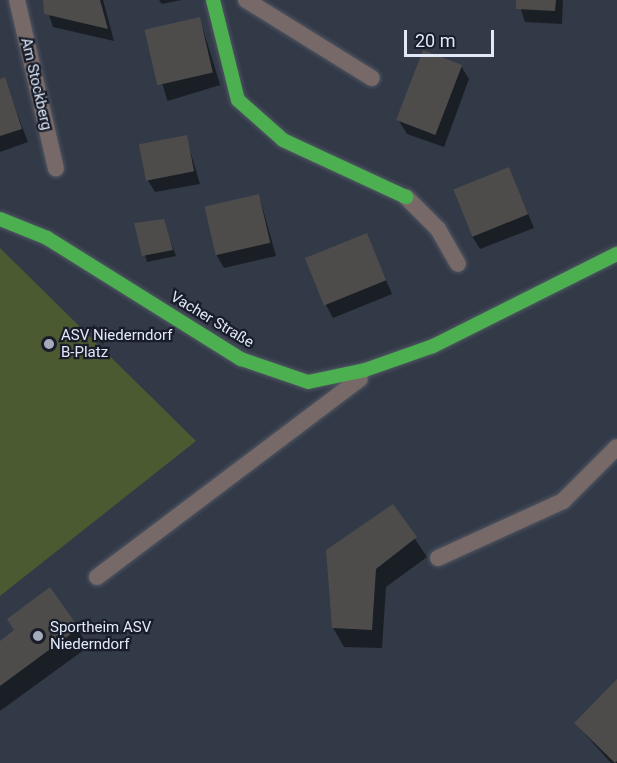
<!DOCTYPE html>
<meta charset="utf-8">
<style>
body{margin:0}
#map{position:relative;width:617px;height:763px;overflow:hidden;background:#323947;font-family:Roboto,sans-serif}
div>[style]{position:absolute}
.green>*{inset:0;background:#4c5a31}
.shadow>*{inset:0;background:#0007;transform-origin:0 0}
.building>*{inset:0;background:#4d4c4b;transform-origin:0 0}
.roads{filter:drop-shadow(0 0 2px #505662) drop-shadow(0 0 2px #505662)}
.lane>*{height:16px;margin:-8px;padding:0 8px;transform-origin:8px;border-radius:8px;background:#776967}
.fast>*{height:14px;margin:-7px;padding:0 7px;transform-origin:7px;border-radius:7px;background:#4caf50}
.dots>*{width:16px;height:16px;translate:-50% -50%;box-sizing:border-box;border:3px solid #181d29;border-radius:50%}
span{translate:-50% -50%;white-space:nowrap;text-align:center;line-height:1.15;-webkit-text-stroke:4.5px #181d29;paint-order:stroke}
.street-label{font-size:15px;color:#e1e9f9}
.poi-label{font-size:15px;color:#e1e9f9}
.left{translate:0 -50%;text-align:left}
.scale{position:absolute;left:404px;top:30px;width:90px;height:27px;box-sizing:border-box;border:3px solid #e1e9f9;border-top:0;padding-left:8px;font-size:18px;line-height:21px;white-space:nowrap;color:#e1e9f9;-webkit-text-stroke:4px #181d29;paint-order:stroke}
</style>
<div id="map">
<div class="green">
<i style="clip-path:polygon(0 248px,196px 441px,0 596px)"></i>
</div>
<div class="shadow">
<i style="clip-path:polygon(44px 0,103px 0,114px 41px,53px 27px)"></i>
<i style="clip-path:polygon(159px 0,181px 0,162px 4px)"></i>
<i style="clip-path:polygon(518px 0,563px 0,562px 24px,525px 22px)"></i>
<i style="left:200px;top:19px;width:69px;height:55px;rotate:73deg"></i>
<i style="clip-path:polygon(461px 66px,469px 79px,444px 147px,407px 134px,399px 121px)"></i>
<i style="clip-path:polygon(4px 79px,28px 142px,0 152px,0 80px)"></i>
<i style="clip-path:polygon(186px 137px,200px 184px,155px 192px,147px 179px)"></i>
<i style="clip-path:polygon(509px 169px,534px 228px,480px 249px,472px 236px)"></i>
<i style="clip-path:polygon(259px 195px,276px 256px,224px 268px,216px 254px)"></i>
<i style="clip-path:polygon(163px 221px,176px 256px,147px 262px,136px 225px)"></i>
<i style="clip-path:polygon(366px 234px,392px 294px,333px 318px,326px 305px)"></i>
<i style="clip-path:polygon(393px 506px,427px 557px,386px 587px,382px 648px,344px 647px,333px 628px)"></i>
<i style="clip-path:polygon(78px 629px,88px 647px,0 711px,0 643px)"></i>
<i style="clip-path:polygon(617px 681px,617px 763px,611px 763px,576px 724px)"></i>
</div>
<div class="building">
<i style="clip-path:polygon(43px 0,100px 0,108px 29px,44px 14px)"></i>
<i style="clip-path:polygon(516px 0,556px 0,555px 11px,516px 9px)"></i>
<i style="left:200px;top:17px;width:57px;height:57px;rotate:77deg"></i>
<i style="left:423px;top:50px;width:42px;height:75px;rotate:21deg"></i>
<i style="clip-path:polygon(5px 77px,22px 129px,0 136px,0 79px)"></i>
<i style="left:187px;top:135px;width:37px;height:49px;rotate:79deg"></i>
<i style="left:509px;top:167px;width:51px;height:60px;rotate:68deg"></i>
<i style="left:259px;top:194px;width:50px;height:56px;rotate:77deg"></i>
<i style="clip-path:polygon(164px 219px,173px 250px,142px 256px,134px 223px)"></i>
<i style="left:367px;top:233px;width:51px;height:67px;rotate:68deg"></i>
<i style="clip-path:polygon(393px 504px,417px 537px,376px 569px,372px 630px,332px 628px,326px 550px)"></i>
<i style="clip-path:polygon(50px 587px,79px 628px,0 686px,0 641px,14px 630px,7px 619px)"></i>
<i style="clip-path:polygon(617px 679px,617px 761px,615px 763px,574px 723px)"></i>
</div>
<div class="roads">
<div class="lane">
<i style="left:17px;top:0;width:173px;rotate:77deg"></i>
<i style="left:246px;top:0;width:148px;rotate:31.8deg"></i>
<i style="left:406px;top:197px;width:45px;rotate:45deg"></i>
<i style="left:438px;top:229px;width:40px;rotate:60.3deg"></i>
<i style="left:438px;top:558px;width:137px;rotate:-24.5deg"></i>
<i style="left:563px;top:501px;width:76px;rotate:-45deg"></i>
<i style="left:97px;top:577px;width:329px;rotate:-37deg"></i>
</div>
<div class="fast">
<i style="left:213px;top:0;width:103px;rotate:76deg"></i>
<i style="left:238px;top:100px;width:60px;rotate:41.6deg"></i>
<i style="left:283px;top:140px;width:136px;rotate:24.9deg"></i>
<i style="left:0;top:219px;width:51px;rotate:22deg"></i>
<i style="left:47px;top:238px;width:229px;rotate:32deg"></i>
<i style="left:241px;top:359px;width:71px;rotate:18.9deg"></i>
<i style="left:308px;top:382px;width:58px;rotate:-11.9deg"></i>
<i style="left:365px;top:370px;width:72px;rotate:-19.4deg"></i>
<i style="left:433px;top:346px;width:206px;rotate:-26.6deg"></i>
</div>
</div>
<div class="dots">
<i style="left:49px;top:344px;background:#a4abbb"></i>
<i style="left:38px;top:636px;background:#a4abbb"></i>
</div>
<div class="street-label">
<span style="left:36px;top:84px;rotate:77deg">Am Stockberg</span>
<span style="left:212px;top:320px;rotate:31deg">Vacher Straße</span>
</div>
<div class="poi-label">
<span class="left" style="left:61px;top:344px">ASV Niederndorf<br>B-Platz</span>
<span class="left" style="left:50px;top:636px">Sportheim ASV<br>Niederndorf</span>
</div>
<div class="scale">20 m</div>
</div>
